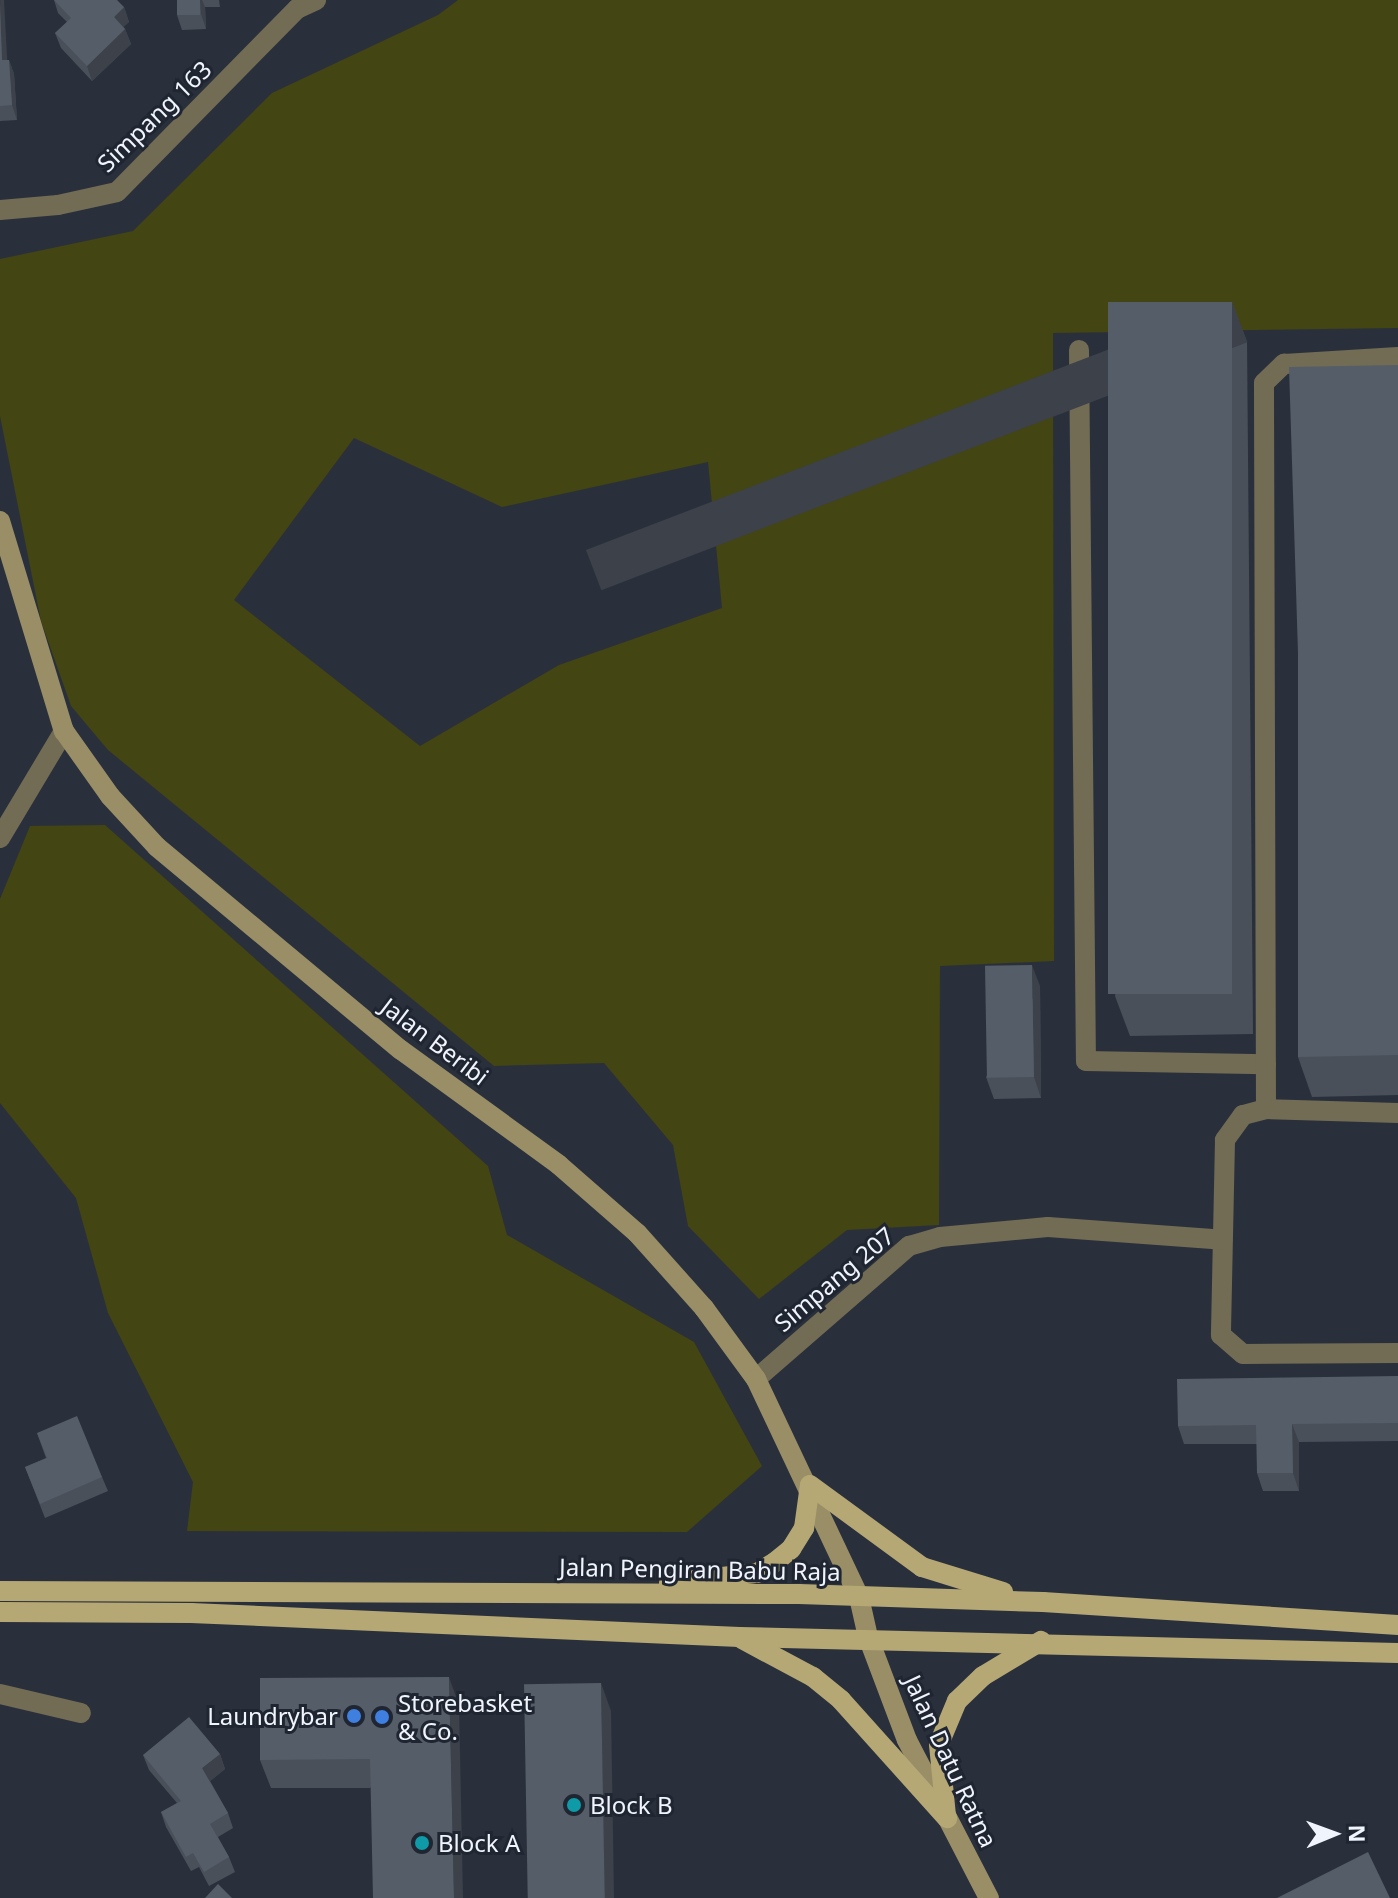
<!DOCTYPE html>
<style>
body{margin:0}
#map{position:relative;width:1398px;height:1898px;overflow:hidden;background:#2a303b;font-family:"Noto Sans",sans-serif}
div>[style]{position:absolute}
.green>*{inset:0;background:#434512}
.minor>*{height:20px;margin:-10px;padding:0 10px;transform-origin:10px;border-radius:10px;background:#736c54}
.secondary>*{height:20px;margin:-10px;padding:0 10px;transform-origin:10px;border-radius:10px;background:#998e66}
.primary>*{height:20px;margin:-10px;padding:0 10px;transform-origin:10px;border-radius:10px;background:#b6a874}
.wall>*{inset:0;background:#49505a}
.shaded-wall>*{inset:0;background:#3c414a;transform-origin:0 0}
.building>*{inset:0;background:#555d69;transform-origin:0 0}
.dots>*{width:22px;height:22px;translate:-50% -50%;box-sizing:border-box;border:4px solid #202631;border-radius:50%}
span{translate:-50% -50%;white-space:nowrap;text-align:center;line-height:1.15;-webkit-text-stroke:6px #202631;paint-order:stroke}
.street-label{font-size:24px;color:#f0f4fc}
.poi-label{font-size:24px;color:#f0f4fc}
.left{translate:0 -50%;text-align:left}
.right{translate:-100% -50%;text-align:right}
.north{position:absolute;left:1294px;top:1794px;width:80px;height:80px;-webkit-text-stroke:6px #202631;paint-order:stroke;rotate:89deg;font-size:22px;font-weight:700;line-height:32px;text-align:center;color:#f0f4fc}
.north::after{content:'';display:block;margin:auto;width:28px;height:36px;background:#f0f4fc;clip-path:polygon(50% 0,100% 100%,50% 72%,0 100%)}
</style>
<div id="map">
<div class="green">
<i style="clip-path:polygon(evenodd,458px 0,1398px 0,1398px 328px,1053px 333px,1054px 961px,940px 966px,939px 1225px,847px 1230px,759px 1299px,688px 1226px,673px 1145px,604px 1063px,494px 1066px,108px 750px,71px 706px,41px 621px,0 416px,0 259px,133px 231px,272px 93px,438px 15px,458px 0,354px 438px,502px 507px,708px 462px,722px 608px,559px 665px,420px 746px,234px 600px,354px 438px)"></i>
<i style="clip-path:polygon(105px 825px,488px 1166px,507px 1235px,694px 1342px,762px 1466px,687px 1532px,187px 1531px,193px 1482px,108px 1313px,76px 1198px,0 1103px,0 899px,30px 826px)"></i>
</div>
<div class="minor">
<i style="left:0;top:210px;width:58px;rotate:-4.9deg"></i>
<i style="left:58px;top:205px;width:60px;rotate:-12.4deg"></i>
<i style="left:117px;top:192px;width:257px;rotate:-45.5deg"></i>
<i style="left:297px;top:9px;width:21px;rotate:-25deg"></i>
<i style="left:1079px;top:350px;width:711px;rotate:89.44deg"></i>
<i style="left:1086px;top:1061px;width:180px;rotate:1deg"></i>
<i style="left:0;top:838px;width:125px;rotate:-59.1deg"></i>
<i style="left:1266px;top:1109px;width:726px;rotate:-90.16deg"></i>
<i style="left:1264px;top:383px;width:28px;rotate:-44deg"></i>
<i style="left:1284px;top:364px;width:114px;rotate:-3.5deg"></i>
<i style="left:1398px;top:1113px;width:132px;rotate:-178.3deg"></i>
<i style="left:1266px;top:1109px;width:24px;rotate:165deg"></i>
<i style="left:1243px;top:1115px;width:31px;rotate:126deg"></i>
<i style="left:1225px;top:1140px;width:195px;rotate:91.2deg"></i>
<i style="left:1221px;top:1335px;width:29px;rotate:41deg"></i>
<i style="left:1243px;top:1354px;width:155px;rotate:-0.4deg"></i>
<i style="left:756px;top:1379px;width:203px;rotate:-41deg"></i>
<i style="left:909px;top:1246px;width:32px;rotate:-16deg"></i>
<i style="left:940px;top:1237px;width:108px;rotate:-5.3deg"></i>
<i style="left:1048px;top:1227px;width:175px;rotate:4.2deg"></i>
<i style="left:0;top:1694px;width:83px;rotate:13.2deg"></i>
</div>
<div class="secondary">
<i style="left:0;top:521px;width:220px;rotate:73.1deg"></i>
<i style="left:64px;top:731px;width:80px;rotate:54.7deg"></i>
<i style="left:110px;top:796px;width:69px;rotate:47.3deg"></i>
<i style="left:157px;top:847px;width:317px;rotate:39.8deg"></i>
<i style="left:401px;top:1050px;width:195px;rotate:36deg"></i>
<i style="left:559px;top:1165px;width:103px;rotate:41.1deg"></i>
<i style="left:637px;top:1233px;width:101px;rotate:48.2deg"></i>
<i style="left:704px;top:1308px;width:88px;rotate:53.8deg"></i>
<i style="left:756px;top:1379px;width:241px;rotate:64.7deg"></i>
<i style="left:859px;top:1597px;width:41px;rotate:77.3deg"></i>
<i style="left:868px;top:1637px;width:110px;rotate:69.3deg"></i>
<i style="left:907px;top:1740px;width:178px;rotate:62.6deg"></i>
</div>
<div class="primary">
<i style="left:810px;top:1485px;width:139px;rotate:36.2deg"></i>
<i style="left:922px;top:1567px;width:85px;rotate:17.2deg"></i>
<i style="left:669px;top:1583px;width:89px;rotate:-6.5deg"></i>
<i style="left:757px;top:1573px;width:21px;rotate:-31deg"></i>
<i style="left:775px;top:1562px;width:21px;rotate:-39deg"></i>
<i style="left:791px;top:1549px;width:25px;rotate:-58deg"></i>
<i style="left:804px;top:1528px;width:43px;rotate:-82.1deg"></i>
<i style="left:0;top:1591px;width:799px;rotate:0.22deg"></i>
<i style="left:799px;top:1594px;width:244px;rotate:1.9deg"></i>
<i style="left:1043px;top:1602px;width:356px;rotate:3.7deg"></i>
<i style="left:0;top:1612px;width:191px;rotate:0.3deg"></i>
<i style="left:191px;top:1613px;width:549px;rotate:2.51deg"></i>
<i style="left:739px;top:1637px;width:659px;rotate:1.39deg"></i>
<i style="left:742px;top:1639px;width:81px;rotate:28.2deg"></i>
<i style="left:813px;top:1677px;width:36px;rotate:39deg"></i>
<i style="left:841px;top:1700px;width:159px;rotate:48.1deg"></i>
<i style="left:946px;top:1816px;width:72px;rotate:-95.6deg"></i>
<i style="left:939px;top:1744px;width:47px;rotate:-67.3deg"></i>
<i style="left:957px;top:1701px;width:36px;rotate:-44deg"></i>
<i style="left:983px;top:1676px;width:68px;rotate:-31.1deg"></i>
</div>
<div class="wall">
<i style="clip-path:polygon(0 0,7px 60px,9px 60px,14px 74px,17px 120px,0 121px)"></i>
<i style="clip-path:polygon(54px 0,124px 7px,129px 22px,123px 27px,125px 29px,131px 44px,92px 81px,61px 48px,55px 33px,67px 22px,58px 13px)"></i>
<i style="clip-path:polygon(177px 0,219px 0,220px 7px,205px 7px,206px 29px,182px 30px,177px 15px)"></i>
<i style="clip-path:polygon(1232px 302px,1247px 342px,1253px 1034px,1130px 1036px,1115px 996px)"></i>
<i style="clip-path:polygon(1398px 365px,1398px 1095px,1312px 1097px,1298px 1057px)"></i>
<i style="clip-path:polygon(1040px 986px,1041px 1098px,994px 1099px,986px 1077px)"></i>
<i style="clip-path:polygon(1398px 1376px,1398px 1441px,1299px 1442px,1299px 1491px,1263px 1491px,1257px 1473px,1257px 1444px,1184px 1444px,1178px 1426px)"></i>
<i style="clip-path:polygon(37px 1433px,102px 1477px,108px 1491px,45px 1518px,25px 1467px,46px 1458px)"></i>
<i style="clip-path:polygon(459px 1705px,370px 1788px,271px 1788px,260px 1760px)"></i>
<i style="clip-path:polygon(220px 1754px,225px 1769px,210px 1781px,228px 1813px,233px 1828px,218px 1837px,229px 1857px,235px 1872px,209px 1886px,199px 1867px,191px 1871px,166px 1827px,161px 1812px,177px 1803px,149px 1770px,143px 1755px)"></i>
</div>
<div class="shaded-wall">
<i style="clip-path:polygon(0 0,4px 0,8px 75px,2px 60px)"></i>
<i style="clip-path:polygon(200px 0,202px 0,205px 7px,206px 29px,201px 14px)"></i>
<i style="clip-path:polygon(124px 7px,129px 22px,119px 31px,114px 17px)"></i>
<i style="clip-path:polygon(125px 29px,131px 44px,92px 81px,87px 66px)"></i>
<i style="clip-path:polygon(9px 60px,14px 74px,17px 120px,12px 105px)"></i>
<i style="left:1232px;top:302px;width:43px;height:692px;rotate:69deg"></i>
<i style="clip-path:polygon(1032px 965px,1040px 986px,1041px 1098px,1034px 1077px)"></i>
<i style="clip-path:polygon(1292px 1424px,1299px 1442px,1299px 1491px,1293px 1473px)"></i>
<i style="clip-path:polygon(449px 1677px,459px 1705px,463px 1898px,454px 1898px)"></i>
<i style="clip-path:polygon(601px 1683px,611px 1711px,614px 1898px,604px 1898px)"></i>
<i style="clip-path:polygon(220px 1754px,225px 1769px,208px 1783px,202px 1768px)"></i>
</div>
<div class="building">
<i style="clip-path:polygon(54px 0,117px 0,124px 7px,114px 17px,125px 29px,87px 66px,55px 33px,71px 18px)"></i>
<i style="left:177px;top:0;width:23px;height:15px"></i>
<i style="clip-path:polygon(0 9px,2px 60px,9px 60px,12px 105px,0 106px)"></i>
<i style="left:1232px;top:302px;width:692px;height:124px;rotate:90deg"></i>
<i style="clip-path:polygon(1398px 365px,1398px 1055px,1298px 1057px,1298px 653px,1289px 367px)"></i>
<i style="left:1032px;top:965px;width:112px;height:47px;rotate:89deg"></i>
<i style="clip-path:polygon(1398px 1376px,1398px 1423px,1292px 1424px,1293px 1473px,1257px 1473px,1256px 1425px,1178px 1426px,1177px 1379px)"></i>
<i style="clip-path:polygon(77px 1416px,102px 1477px,40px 1504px,25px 1467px,47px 1458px,37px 1433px)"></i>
<i style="clip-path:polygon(449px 1677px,454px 1898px,373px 1898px,370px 1759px,260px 1760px,260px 1678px)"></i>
<i style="left:601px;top:1683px;width:215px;height:77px;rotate:89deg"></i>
<i style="clip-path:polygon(189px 1717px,220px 1754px,202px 1768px,228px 1813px,210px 1824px,229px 1857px,204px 1872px,193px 1853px,186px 1857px,161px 1812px,181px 1801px,143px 1755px)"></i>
<i style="clip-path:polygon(1368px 1852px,1390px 1898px,1277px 1898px)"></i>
<i style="clip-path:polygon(218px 1884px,232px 1898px,205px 1898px)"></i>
</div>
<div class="dots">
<i style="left:354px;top:1716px;background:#3f7fe0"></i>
<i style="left:382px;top:1717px;background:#3f7fe0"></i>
<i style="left:574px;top:1805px;background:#0f9aa8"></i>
<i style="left:422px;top:1843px;background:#0f9aa8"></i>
</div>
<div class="street-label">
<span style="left:154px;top:116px;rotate:-44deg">Simpang 163</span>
<span style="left:435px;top:1041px;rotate:37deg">Jalan Beribi</span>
<span style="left:834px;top:1279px;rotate:-40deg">Simpang 207</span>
<span style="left:700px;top:1569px;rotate:1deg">Jalan Pengiran Babu Raja</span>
<span style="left:951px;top:1761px;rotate:65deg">Jalan Datu Ratna</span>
</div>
<div class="poi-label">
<span class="left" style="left:398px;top:1717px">Storebasket<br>&amp; Co.</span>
<span class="right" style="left:338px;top:1716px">Laundrybar</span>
<span class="left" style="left:590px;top:1805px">Block B</span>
<span class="left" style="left:438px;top:1843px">Block A</span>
</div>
<div class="north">N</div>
</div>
